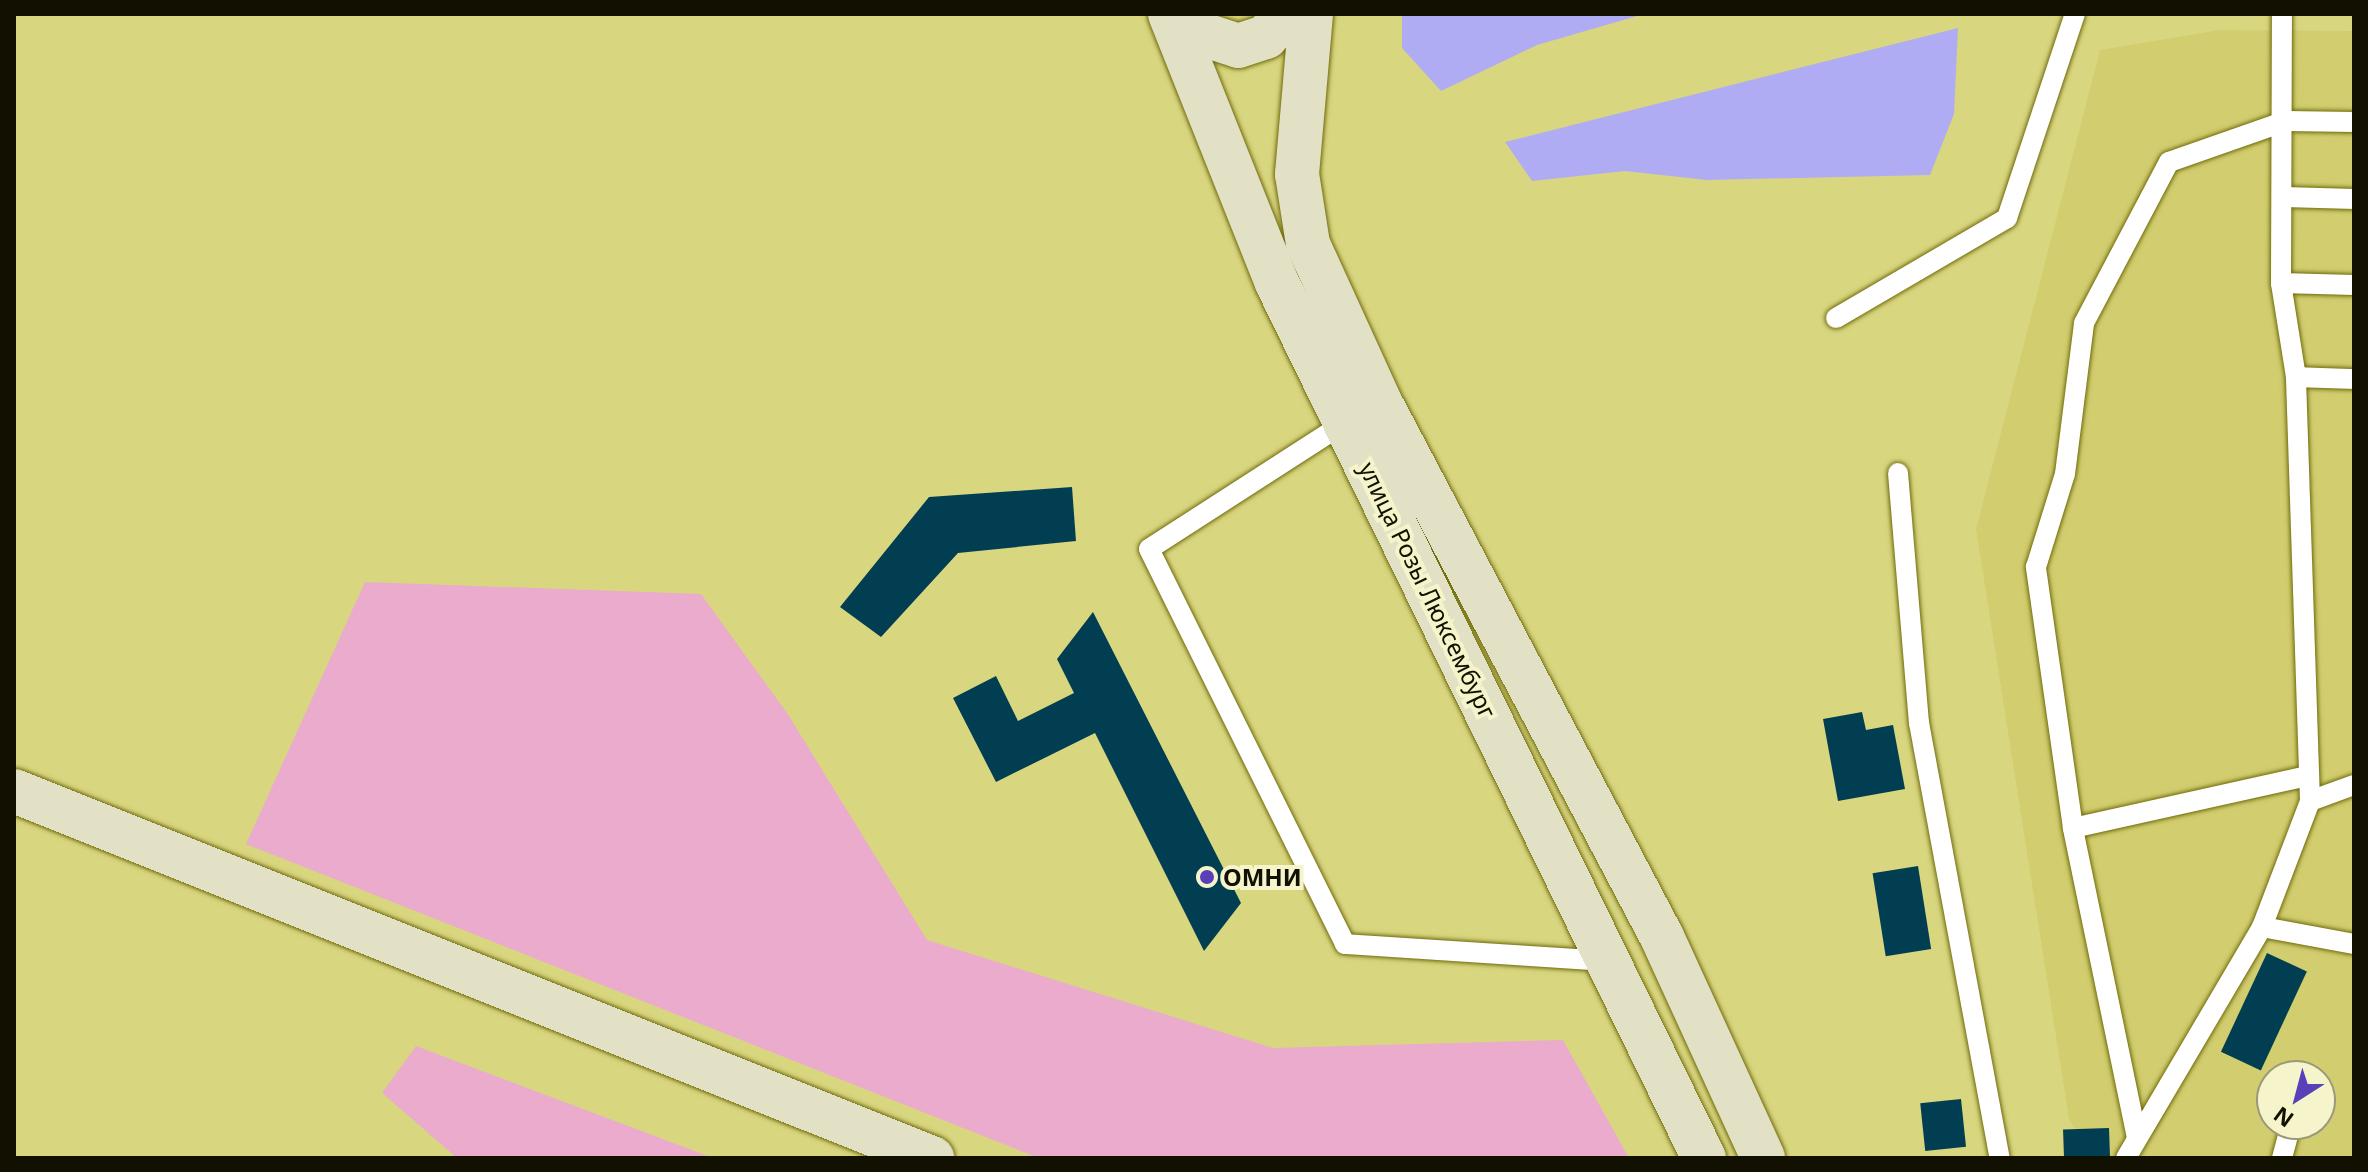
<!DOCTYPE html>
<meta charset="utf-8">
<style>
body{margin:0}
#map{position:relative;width:2368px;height:1172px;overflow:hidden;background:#d9d680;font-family:"Noto Sans",sans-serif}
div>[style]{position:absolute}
.built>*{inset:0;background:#d2ce70}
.green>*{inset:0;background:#eaabcc}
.water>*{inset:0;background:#b0acf3}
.building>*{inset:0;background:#023e52;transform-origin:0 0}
.roads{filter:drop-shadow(0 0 2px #706c0a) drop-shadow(0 0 2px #706c0a)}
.lane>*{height:20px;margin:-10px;padding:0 10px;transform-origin:10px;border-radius:10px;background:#fff}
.secondary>*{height:44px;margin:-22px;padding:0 22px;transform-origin:22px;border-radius:22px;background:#e2e0c5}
.dots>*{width:22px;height:22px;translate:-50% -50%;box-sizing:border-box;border:4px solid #f5f4cb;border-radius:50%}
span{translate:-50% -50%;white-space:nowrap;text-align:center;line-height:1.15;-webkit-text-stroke:8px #f5f4cb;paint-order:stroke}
.street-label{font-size:24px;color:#121000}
.poi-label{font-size:24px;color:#121000;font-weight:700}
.left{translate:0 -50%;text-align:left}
.frame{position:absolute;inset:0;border:16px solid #121000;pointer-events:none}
.north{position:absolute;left:2256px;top:1060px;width:80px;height:80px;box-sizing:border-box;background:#f5f4cb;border:2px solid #9a997a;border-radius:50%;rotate:216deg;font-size:22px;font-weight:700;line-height:32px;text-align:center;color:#121000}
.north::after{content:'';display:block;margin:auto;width:28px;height:36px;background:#5940b9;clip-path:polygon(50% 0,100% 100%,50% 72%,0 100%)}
</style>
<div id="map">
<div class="built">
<i style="clip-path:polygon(evenodd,2219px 30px,2354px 31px,2354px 1158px,2093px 1158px,2069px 1119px,1976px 529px,2100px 50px,2219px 30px,2272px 1076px,2320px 1076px,2320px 1124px,2272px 1124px,2272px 1076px)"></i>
</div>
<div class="green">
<i style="clip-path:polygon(365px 582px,701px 594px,787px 713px,927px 940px,1273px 1048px,1563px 1040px,1629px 1158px,1039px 1158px,246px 844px)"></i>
<i style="clip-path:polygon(416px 1046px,713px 1158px,457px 1158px,382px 1093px)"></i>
</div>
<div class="water">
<i style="clip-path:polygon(1402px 14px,1644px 14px,1537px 45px,1441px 91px,1402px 48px)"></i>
<i style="clip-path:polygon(1958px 28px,1954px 114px,1930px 175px,1707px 180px,1625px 171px,1532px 181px,1505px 142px)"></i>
</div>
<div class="building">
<i style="clip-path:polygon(1072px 487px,1076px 541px,958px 553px,881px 637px,840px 607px,929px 497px)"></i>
<i style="clip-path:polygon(1093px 612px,1241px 903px,1204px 951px,1095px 733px,996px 782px,953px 698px,996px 676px,1018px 721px,1074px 693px,1057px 659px)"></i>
<i style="clip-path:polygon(1862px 712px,1866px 730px,1893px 725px,1905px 789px,1838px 801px,1823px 719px)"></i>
<i style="left:1918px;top:866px;width:84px;height:46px;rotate:81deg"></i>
<i style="left:2267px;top:953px;width:44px;height:109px;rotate:25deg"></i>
<i style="left:1961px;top:1099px;width:48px;height:41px;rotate:84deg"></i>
<i style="left:2109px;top:1128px;width:30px;height:46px;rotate:88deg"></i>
</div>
<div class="roads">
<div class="lane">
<i style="left:2285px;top:197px;width:69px;rotate:1.7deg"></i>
<i style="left:2281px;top:283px;width:269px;rotate:-89.8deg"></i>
<i style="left:1836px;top:318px;width:198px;rotate:-30.3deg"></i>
<i style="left:2007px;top:218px;width:215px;rotate:-71.6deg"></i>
<i style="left:2296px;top:377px;width:95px;rotate:-99.1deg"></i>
<i style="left:2281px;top:283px;width:73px;rotate:1.6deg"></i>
<i style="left:1346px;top:422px;width:234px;rotate:147.2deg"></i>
<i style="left:1149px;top:549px;width:441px;rotate:63.6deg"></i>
<i style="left:1345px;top:944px;width:264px;rotate:3.7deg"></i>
<i style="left:1898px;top:473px;width:251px;rotate:85.2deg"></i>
<i style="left:1919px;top:723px;width:442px;rotate:79.5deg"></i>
<i style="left:2310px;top:801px;width:47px;rotate:-20deg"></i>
<i style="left:2073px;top:828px;width:240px;rotate:-12.5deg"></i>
<i style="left:2262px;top:927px;width:94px;rotate:10.5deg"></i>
<i style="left:2137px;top:1138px;width:317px;rotate:-101.7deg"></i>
<i style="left:2073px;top:828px;width:264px;rotate:-98.1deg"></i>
<i style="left:2036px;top:567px;width:97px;rotate:-72.7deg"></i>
<i style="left:2065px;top:474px;width:152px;rotate:-82.8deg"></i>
<i style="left:2084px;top:323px;width:182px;rotate:-62.2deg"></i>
<i style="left:2169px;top:162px;width:124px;rotate:-19.3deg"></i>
<i style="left:2286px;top:121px;width:68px;rotate:0.8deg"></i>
<i style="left:2126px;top:1158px;width:268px;rotate:-59.5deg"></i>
<i style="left:2262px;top:927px;width:135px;rotate:-69.1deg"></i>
<i style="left:2310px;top:801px;width:424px;rotate:-91.9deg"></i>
<i style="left:2296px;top:377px;width:58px;rotate:2deg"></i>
<i style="left:2282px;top:1158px;width:35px;rotate:-75deg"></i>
</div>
<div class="secondary">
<i style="left:1170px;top:14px;width:289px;rotate:68.3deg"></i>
<i style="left:1277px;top:283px;width:974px;rotate:63.99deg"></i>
<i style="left:1182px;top:14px;width:31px;rotate:42deg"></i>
<i style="left:1205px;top:35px;width:35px;rotate:18deg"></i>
<i style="left:1238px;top:46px;width:29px;rotate:-18deg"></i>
<i style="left:1266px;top:37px;width:30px;rotate:-50deg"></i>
<i style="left:1311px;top:14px;width:161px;rotate:95deg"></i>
<i style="left:1297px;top:174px;width:71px;rotate:81.1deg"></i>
<i style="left:1308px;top:244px;width:174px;rotate:65.5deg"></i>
<i style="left:1380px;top:402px;width:605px;rotate:62.21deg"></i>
<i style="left:1662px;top:937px;width:243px;rotate:65.4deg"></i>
<i style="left:14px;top:791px;width:989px;rotate:21.79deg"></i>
</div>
</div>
<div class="dots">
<i style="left:1207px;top:877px;background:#5940b9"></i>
</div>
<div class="street-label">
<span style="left:1428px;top:590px;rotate:64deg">улица Розы Люксембург</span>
</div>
<div class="poi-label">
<span class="left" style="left:1223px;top:877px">ОМНИ</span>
</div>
<div class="frame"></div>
<div class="north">N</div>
</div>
